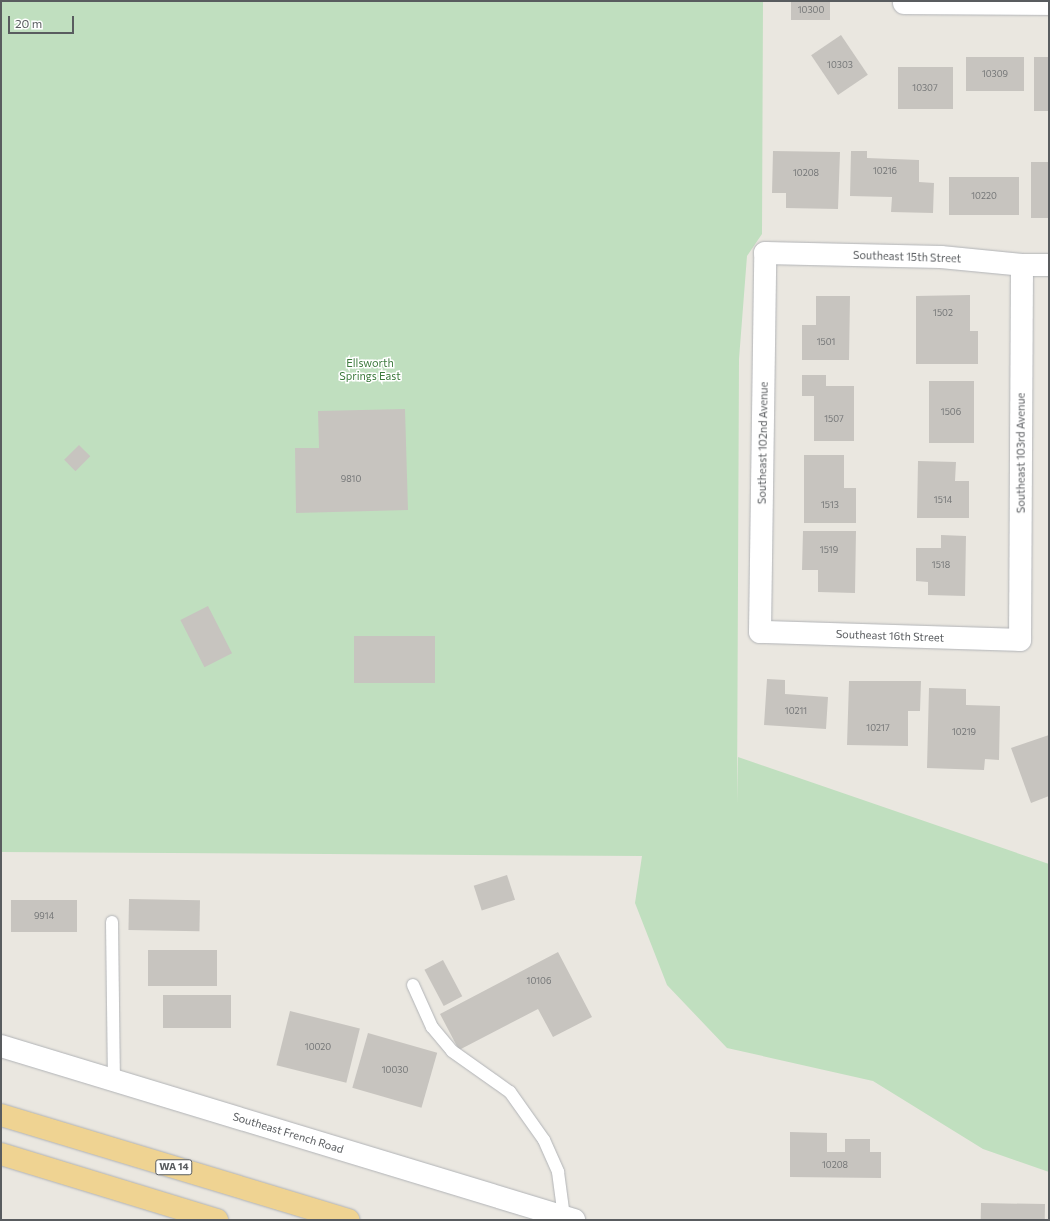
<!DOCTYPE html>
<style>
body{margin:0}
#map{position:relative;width:1050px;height:1221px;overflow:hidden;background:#eae7e0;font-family:Commissioner,sans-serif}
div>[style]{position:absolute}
.green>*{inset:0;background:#c0dfbf}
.building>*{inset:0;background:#c7c4bf;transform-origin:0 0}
.roads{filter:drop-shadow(0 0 1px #b1b3b6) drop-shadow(0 0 1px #b1b3b6)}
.lane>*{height:12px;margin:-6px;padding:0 6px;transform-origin:6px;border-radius:6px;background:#fff}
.street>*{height:22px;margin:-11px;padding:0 11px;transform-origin:11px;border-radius:11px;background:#fff}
.secondary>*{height:22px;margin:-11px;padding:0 11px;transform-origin:11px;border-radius:11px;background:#fff}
.highway>*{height:22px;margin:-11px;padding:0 11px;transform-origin:11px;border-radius:11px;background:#efd392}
span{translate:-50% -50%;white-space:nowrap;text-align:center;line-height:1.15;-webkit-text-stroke:3px #fff;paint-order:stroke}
.number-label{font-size:9px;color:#747677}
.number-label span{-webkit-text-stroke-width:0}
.shield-label span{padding:1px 3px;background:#fff;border:1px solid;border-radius:3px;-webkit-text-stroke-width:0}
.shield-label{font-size:10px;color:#595c5f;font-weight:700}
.street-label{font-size:11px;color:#595c5f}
.park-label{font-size:11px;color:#3d7a3d}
.frame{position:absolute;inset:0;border:2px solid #595c5f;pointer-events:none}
.scale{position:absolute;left:8px;top:16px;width:66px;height:18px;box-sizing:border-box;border:2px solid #595c5f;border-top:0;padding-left:5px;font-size:12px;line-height:14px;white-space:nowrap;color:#595c5f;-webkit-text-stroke:3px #fff;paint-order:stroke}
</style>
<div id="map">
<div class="green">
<i style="clip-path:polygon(1px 1px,763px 1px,762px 234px,747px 256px,739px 359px,737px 803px,738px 757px,1049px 864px,1049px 1172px,983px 1149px,873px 1081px,727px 1048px,667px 985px,635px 903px,642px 856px,1px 852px)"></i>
</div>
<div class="building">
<i style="left:791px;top:1px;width:39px;height:19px"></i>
<i style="left:841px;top:35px;width:48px;height:36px;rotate:56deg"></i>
<i style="left:966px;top:57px;width:58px;height:34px"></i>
<i style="left:1034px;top:57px;width:15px;height:54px"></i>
<i style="left:898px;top:67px;width:55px;height:42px"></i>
<i style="clip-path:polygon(773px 151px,840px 152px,838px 209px,786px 208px,786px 193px,772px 193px)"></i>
<i style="clip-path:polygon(851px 151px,867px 151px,867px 158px,919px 160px,919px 182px,934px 183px,933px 213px,891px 212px,892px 197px,850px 196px)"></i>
<i style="left:1031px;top:162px;width:18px;height:56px"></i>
<i style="left:949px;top:177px;width:70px;height:38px"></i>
<i style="clip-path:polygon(970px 295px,970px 331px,978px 331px,978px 364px,916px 364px,916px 296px)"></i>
<i style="clip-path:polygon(816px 296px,850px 296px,849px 360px,802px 360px,802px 325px,816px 325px)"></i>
<i style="clip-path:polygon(802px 375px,826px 375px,826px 386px,854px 386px,854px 441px,814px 441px,814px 396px,802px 396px)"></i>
<i style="left:929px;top:381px;width:45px;height:62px"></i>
<i style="clip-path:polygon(405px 409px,408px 510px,296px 513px,295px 448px,319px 448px,318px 411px)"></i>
<i style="left:79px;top:445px;width:16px;height:21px;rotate:45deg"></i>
<i style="clip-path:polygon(804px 455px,844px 455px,844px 488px,856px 488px,856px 523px,804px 523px)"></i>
<i style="clip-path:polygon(918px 461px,956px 462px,955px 481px,969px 481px,969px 518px,917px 518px)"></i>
<i style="clip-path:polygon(803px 531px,856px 531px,855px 593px,818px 592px,818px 570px,802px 570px)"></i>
<i style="clip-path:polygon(941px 535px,966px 536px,965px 596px,928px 595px,928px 582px,916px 581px,916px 548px,941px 548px)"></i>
<i style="left:208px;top:606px;width:53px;height:31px;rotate:63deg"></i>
<i style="left:354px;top:636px;width:81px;height:47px"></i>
<i style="clip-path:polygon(767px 679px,785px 680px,785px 694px,828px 697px,826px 729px,764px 725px)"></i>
<i style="clip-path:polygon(849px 681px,921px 681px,920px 711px,908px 711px,908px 746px,847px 745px)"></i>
<i style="clip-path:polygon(929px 688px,966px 689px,966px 705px,1000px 706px,999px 760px,985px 759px,984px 770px,927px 768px)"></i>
<i style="clip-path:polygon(1049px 735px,1049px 796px,1031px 803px,1011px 748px)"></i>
<i style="left:507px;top:875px;width:26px;height:35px;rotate:72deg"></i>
<i style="left:129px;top:899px;width:71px;height:31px;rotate:1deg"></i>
<i style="left:11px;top:900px;width:66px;height:32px"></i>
<i style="left:148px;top:950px;width:69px;height:36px"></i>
<i style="clip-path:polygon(558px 952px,592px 1017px,553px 1037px,538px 1009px,459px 1050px,440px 1014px)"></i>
<i style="left:443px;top:960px;width:41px;height:21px;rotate:62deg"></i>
<i style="left:163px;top:995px;width:68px;height:33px"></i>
<i style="left:290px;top:1011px;width:72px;height:56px;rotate:14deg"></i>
<i style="left:368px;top:1033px;width:72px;height:57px;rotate:16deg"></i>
<i style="clip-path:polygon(790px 1132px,827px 1133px,827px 1152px,845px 1152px,845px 1139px,870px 1139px,870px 1152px,881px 1152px,881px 1178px,790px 1177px)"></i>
<i style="left:981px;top:1203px;width:64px;height:17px;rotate:1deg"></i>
</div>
<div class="roads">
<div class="lane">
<i style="left:112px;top:922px;width:158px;rotate:89.3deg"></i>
<i style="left:413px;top:985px;width:46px;rotate:65.7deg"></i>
<i style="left:432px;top:1027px;width:31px;rotate:50deg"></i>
<i style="left:452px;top:1051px;width:71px;rotate:35.3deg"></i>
<i style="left:510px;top:1092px;width:59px;rotate:54.7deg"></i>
<i style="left:544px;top:1140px;width:35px;rotate:66deg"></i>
<i style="left:558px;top:1172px;width:45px;rotate:82.4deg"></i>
</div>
<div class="street">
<i style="left:904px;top:3px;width:145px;rotate:0.4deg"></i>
<i style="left:1022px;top:265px;width:375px;rotate:90.3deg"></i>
<i style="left:1020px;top:640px;width:260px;rotate:-178.2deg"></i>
<i style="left:760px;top:632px;width:379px;rotate:-89.2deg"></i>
<i style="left:765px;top:253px;width:176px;rotate:1.3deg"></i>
<i style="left:941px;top:257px;width:81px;rotate:5.6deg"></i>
<i style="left:1022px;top:265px;width:27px"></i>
</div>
<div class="secondary">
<i style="left:1px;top:1046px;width:599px;rotate:16.89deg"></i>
</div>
<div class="highway">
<i style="left:1px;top:1115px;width:363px;rotate:16.8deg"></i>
<i style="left:1px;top:1154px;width:226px;rotate:17deg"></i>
</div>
</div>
<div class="number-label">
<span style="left:811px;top:10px">10300</span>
<span style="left:840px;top:65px">10303</span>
<span style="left:995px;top:74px">10309</span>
<span style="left:925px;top:88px">10307</span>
<span style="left:885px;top:171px">10216</span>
<span style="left:806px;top:173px">10208</span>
<span style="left:984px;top:196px">10220</span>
<span style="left:943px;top:313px">1502</span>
<span style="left:826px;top:342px">1501</span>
<span style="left:951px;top:412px">1506</span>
<span style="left:834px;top:419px">1507</span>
<span style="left:351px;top:479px">9810</span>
<span style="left:943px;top:500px">1514</span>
<span style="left:830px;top:505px">1513</span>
<span style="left:829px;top:550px">1519</span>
<span style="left:941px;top:565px">1518</span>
<span style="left:796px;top:711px">10211</span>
<span style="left:878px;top:728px">10217</span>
<span style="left:964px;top:732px">10219</span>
<span style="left:44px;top:916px">9914</span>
<span style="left:539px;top:981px">10106</span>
<span style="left:318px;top:1047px">10020</span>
<span style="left:395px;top:1070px">10030</span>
<span style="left:835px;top:1165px">10208</span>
</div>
<div class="shield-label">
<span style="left:174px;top:1167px">WA 14</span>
</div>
<div class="street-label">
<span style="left:907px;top:257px;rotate:2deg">Southeast 15th Street</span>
<span style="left:763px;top:443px;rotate:-89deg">Southeast 102nd Avenue</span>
<span style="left:1021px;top:453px;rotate:-90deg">Southeast 103rd Avenue</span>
<span style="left:890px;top:636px;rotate:2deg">Southeast 16th Street</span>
<span style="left:288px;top:1133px;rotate:17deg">Southeast French Road</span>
</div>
<div class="park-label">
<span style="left:370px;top:370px">Ellsworth<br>Springs East</span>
</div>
<div class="frame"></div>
<div class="scale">20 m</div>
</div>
